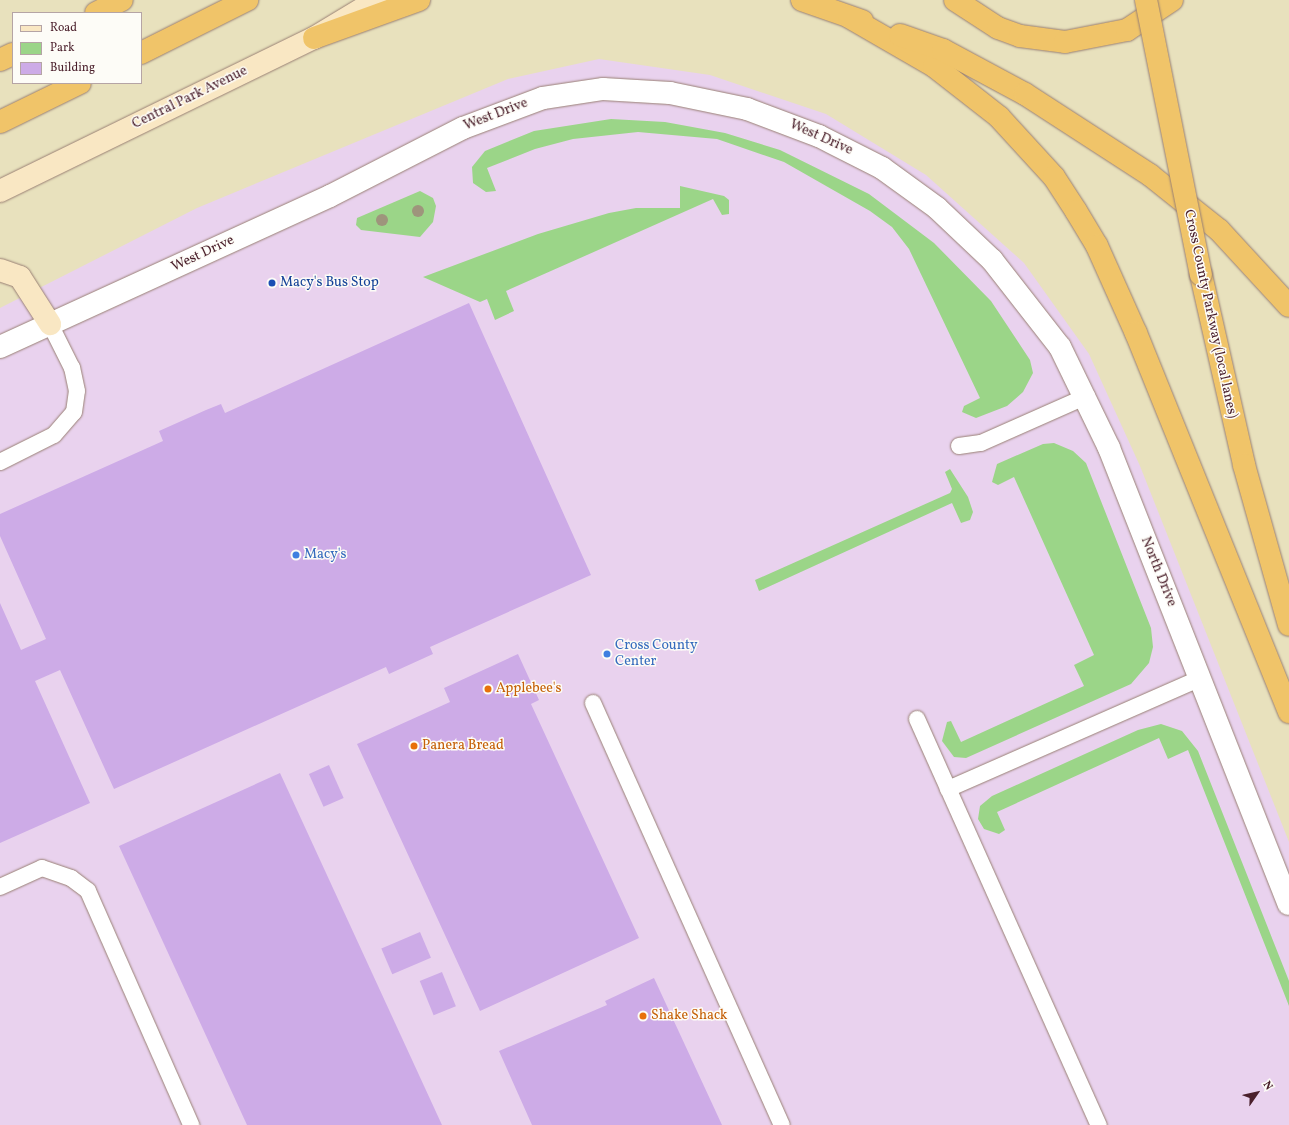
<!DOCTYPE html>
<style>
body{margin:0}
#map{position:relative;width:1289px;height:1125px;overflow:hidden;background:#e8e1bd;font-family:Vollkorn,serif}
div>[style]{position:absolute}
.built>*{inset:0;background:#e9d2ee}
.green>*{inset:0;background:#9bd588}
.building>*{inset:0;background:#cdabe7;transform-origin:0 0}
.roads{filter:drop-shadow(0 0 1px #998074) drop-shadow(0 0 1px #998074)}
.lane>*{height:16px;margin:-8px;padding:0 8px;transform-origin:8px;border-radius:8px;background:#fff}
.street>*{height:22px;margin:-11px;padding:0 11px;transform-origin:11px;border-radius:11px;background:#fff}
.secondary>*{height:22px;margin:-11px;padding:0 11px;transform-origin:11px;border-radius:11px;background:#f9e7c3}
.highway>*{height:22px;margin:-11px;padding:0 11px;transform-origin:11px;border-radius:11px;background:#f0c469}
.bridges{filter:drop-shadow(0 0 1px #998074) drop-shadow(0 0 1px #998074)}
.highway-bridge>*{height:22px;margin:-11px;padding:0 11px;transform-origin:11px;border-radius:11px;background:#f0c469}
.trees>*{width:12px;height:12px;margin:-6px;border-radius:50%;background:#9e957c}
.dots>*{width:11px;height:11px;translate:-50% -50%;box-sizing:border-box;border:2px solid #fdfcf7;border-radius:50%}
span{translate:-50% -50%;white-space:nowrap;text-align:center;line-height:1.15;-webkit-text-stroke:3px #fdfcf7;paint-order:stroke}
.street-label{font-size:14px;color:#4a1f2b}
.transit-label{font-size:14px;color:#164399}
.left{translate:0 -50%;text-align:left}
.shop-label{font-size:14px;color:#366cbe}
.food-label{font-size:14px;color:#c56008}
.legend{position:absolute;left:12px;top:12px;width:130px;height:72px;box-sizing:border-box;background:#fdfcf7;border:1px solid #b5a4a5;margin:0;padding:5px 7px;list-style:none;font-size:12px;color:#4a1f2b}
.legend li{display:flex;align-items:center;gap:8px;height:20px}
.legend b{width:20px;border:1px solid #b5a4a5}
.north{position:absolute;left:1237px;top:1073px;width:40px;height:40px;-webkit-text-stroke:3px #fdfcf7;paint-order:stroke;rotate:56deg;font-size:11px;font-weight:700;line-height:16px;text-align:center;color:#4a1f2b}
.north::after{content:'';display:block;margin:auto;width:14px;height:18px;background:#4a1f2b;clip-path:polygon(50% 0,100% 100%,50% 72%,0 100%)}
</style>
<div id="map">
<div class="built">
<i style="clip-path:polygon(599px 59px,710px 75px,826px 114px,926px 175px,1024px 263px,1089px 354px,1140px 466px,1289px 842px,1289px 1125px,0 1125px,0 308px,197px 208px,508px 79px)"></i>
</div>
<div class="green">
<i style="clip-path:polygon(611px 119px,665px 122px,725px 133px,780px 150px,869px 194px,934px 243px,991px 301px,1030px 360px,1033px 373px,1023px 392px,1007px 406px,976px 418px,962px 412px,964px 406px,980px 398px,909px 249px,892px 227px,870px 211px,784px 162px,717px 139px,638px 132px,573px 139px,535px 149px,487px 168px,496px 191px,486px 192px,473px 183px,472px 167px,485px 151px,534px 131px)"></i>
<i style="clip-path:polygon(680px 186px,724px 196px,729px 200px,729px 214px,722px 215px,713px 199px,506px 291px,514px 311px,495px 320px,487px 299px,480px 302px,423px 277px,538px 234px,609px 213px,636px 208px,680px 208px)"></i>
<i style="clip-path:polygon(420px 191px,433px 198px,436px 206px,433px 222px,420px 237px,361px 230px,356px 225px,357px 218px)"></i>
<i style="clip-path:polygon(1054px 443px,1073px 451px,1086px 463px,1151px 628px,1153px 647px,1149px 663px,1131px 684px,966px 758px,954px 757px,942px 741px,947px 722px,951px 721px,961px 742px,1084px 686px,1074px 665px,1094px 655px,1014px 477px,998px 485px,992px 482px,997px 464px,1043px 444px)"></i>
<i style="clip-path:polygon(950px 469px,968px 497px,973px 512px,970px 520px,961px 523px,952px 503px,759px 591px,755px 580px,950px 493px,952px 489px,945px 472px)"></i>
<i style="clip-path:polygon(1161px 724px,1182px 731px,1198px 751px,1289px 981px,1289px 1006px,1188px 750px,1168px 759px,1159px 738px,997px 812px,1005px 830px,999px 834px,984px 829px,978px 819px,980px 806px,992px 796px,1138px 730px)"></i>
</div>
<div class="building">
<i style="clip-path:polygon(469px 303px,591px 575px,430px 647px,433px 654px,389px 674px,386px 667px,114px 789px,60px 670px,35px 681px,90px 803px,0 843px,0 603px,21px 650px,46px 639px,0 536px,0 514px,163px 441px,159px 431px,206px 410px,221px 404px,225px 413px)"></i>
<i style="clip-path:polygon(518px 654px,539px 700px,531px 704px,639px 938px,480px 1011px,357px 744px,450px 702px,444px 688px)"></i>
<i style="left:329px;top:765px;width:36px;height:22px;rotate:66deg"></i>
<i style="clip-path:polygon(280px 773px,442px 1125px,247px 1125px,119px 846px)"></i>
<i style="left:420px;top:932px;width:28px;height:42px;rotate:67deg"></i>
<i style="left:442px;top:972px;width:37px;height:24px;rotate:68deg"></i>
<i style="clip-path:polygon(654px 978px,722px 1125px,532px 1125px,499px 1051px,607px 1005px,605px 1001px)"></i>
</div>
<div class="roads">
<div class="lane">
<i style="left:959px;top:446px;width:22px;rotate:-8deg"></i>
<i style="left:981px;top:443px;width:116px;rotate:-23.9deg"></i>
<i style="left:0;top:462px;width:60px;rotate:-26.6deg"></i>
<i style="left:54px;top:435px;width:30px;rotate:-49deg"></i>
<i style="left:74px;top:412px;width:21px;rotate:-82deg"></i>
<i style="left:77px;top:391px;width:24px;rotate:-102deg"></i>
<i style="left:72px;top:368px;width:49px;rotate:-116.6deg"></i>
<i style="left:593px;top:703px;width:462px;rotate:65.9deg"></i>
<i style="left:917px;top:719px;width:445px;rotate:65.9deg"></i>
<i style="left:948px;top:789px;width:276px;rotate:-23.7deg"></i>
<i style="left:0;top:887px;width:46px;rotate:-24.3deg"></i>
<i style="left:42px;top:868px;width:31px;rotate:19deg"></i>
<i style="left:71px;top:878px;width:21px;rotate:37deg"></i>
<i style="left:88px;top:891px;width:256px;rotate:66.2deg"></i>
</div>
<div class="street">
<i style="left:0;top:347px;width:363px;rotate:-24.6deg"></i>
<i style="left:330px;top:196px;width:149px;rotate:-27.1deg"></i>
<i style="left:463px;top:128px;width:85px;rotate:-20.6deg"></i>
<i style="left:543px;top:98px;width:61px;rotate:-8.5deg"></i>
<i style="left:603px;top:89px;width:67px;rotate:3.4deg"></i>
<i style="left:670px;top:93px;width:79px;rotate:11.7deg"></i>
<i style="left:747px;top:109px;width:77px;rotate:20.6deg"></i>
<i style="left:819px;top:136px;width:71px;rotate:26.9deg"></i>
<i style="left:882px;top:168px;width:68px;rotate:36deg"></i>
<i style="left:937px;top:208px;width:76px;rotate:43.4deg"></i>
<i style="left:992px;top:260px;width:110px;rotate:52deg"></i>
<i style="left:1060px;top:347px;width:112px;rotate:64.1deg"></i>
<i style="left:1109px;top:448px;width:490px;rotate:68.5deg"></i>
</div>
<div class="secondary">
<i style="left:0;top:191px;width:349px;rotate:-26deg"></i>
<i style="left:314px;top:38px;width:74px;rotate:-31.1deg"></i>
<i style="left:0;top:270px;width:21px;rotate:19deg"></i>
<i style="left:20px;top:277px;width:56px;rotate:57.4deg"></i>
</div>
<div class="highway">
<i style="left:802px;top:0;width:64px;rotate:19.3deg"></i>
<i style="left:955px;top:0;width:51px;rotate:33.1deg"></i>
<i style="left:998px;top:28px;width:23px;rotate:20deg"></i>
<i style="left:1020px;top:36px;width:45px;rotate:7.6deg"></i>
<i style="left:1065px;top:42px;width:63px;rotate:-11deg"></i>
<i style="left:1127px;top:30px;width:54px;rotate:-33.7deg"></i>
<i style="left:96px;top:13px;width:29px;rotate:-27deg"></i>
<i style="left:849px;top:17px;width:98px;rotate:30deg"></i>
<i style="left:934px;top:66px;width:83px;rotate:38.1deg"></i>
<i style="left:999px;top:117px;width:81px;rotate:47.5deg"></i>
<i style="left:1054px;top:177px;width:40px;rotate:57.1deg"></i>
<i style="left:1076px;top:211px;width:41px;rotate:59deg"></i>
<i style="left:1097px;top:246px;width:95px;rotate:65.9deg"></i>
<i style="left:1136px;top:333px;width:409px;rotate:68deg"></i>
<i style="left:900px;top:35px;width:46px;rotate:19.2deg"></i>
<i style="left:943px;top:50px;width:93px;rotate:28.2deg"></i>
<i style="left:1025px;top:94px;width:149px;rotate:32.9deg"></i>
<i style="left:1150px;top:175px;width:88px;rotate:38.6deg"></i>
<i style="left:1219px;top:230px;width:103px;rotate:47.4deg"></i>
<i style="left:314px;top:38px;width:112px;rotate:-19.9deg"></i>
<i style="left:141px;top:53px;width:119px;rotate:-26.6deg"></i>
<i style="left:0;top:60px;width:14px;rotate:-25deg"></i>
<i style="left:0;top:122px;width:89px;rotate:-26deg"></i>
<i style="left:1201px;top:275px;width:195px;rotate:77.2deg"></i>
<i style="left:1244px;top:465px;width:166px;rotate:74.3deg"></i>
</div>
</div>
<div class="bridges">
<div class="highway-bridge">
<i style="left:1146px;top:0;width:280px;rotate:78.7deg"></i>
</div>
</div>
<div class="trees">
<i style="left:418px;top:211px"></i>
<i style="left:382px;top:220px"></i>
</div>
<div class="dots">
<i style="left:272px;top:283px;background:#1a4fb4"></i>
<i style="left:296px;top:555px;background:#3f7fe0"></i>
<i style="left:607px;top:654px;background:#3f7fe0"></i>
<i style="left:488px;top:689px;background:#e8710a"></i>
<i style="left:414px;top:746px;background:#e8710a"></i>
<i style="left:643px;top:1016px;background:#e8710a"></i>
</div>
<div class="street-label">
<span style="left:190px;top:98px;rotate:-26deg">Central Park Avenue</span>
<span style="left:496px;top:115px;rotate:-21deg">West Drive</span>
<span style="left:821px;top:138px;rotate:24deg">West Drive</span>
<span style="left:203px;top:254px;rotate:-25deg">West Drive</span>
<span style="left:1210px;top:314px;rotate:78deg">Cross County Parkway (local lanes)</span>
<span style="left:1158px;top:572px;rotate:68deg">North Drive</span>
</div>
<div class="transit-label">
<span class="left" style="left:280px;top:283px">Macy's Bus Stop</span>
</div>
<div class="shop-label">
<span class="left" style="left:304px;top:555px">Macy's</span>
<span class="left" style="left:615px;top:654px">Cross County<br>Center</span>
</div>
<div class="food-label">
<span class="left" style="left:496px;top:689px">Applebee's</span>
<span class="left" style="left:422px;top:746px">Panera Bread</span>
<span class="left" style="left:651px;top:1016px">Shake Shack</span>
</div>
<ul class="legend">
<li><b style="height:5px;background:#f9e7c3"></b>Road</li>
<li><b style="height:11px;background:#9bd588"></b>Park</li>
<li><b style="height:11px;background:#cdabe7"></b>Building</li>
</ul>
<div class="north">N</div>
</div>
